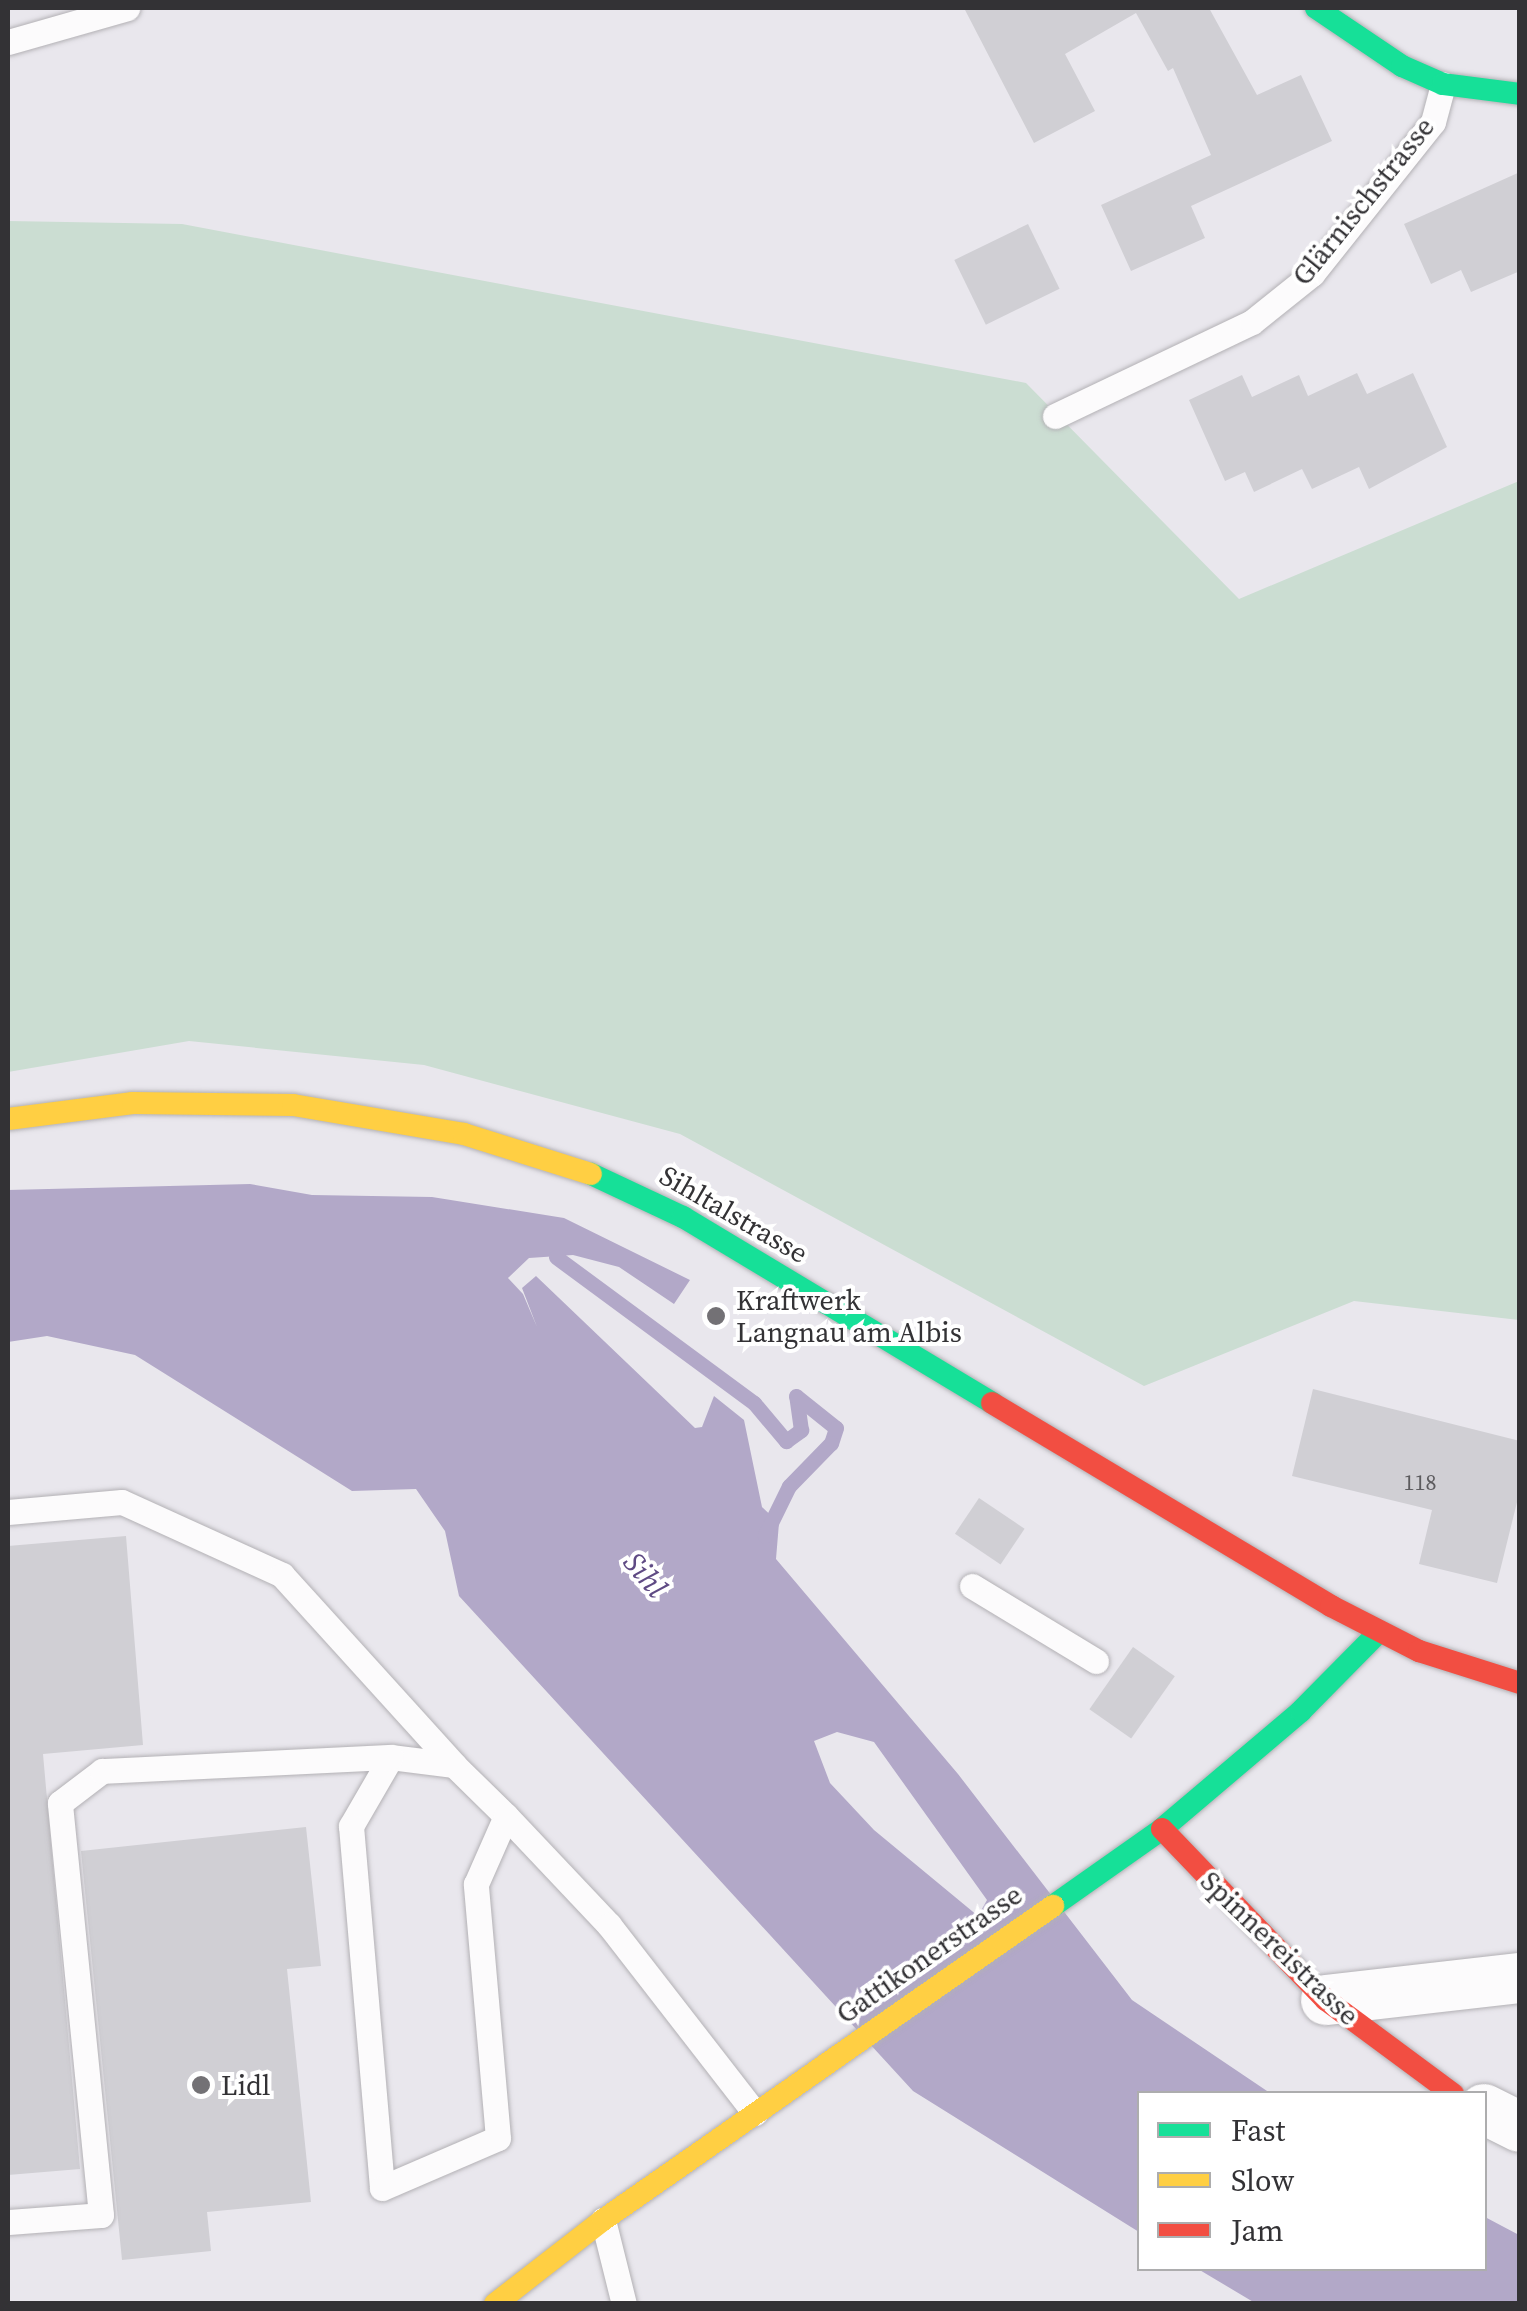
<!DOCTYPE html>
<meta charset="utf-8">
<style>
body{margin:0}
#map{position:relative;width:1527px;height:2311px;overflow:hidden;background:#e9e7ed;font-family:"Source Serif 4",serif}
div>[style]{position:absolute}
.green>*{inset:0;background:#cbddd2}
.water>*{inset:0;background:#b2a8c8}
.stream>*{height:15px;margin:-7.5px;padding:0 7.5px;transform-origin:7.5px;border-radius:7.5px;background:#b2a8c8}
.building>*{inset:0;background:#d0cfd4;transform-origin:0 0}
.roads{filter:drop-shadow(0 0 2px #b3b1b5) drop-shadow(0 0 2px #b3b1b5)}
.lane>*{height:25px;margin:-12.5px;padding:0 12.5px;transform-origin:12.5px;border-radius:12.5px;background:#fcfbfc}
.street>*{height:50px;margin:-25px;padding:0 25px;transform-origin:25px;border-radius:25px;background:#fcfbfc}
.fast>*{height:22px;margin:-11px;padding:0 11px;transform-origin:11px;border-radius:11px;background:#16e098}
.slow>*{height:22px;margin:-11px;padding:0 11px;transform-origin:11px;border-radius:11px;background:#ffcf43}
.jam>*{height:22px;margin:-11px;padding:0 11px;transform-origin:11px;border-radius:11px;background:#f24e42}
.dots>*{width:28px;height:28px;translate:-50% -50%;box-sizing:border-box;border:5px solid #fff;border-radius:50%}
span{translate:-50% -50%;white-space:nowrap;text-align:center;line-height:1.15;-webkit-text-stroke:8px #fff;paint-order:stroke}
.number-label{font-size:22px;color:#5c5b5e}
.number-label span{-webkit-text-stroke-width:0}
.street-label{font-size:28px;color:#333235}
.poi-label{font-size:28px;color:#333235}
.left{translate:0 -50%;text-align:left}
.water-label{font-size:30px;color:#5f4a84;font-style:italic}
.frame{position:absolute;inset:0;border:10px solid #333235;pointer-events:none}
.legend{position:absolute;left:1137px;top:2091px;width:350px;height:180px;box-sizing:border-box;background:#fff;border:2px solid #adadae;margin:0;padding:12px 18px;list-style:none;font-size:30px;color:#333235}
.legend li{display:flex;align-items:center;gap:20px;height:50px}
.legend b{width:50px;border:2px solid #adadae}
</style>
<div id="map">
<div class="green">
<i style="clip-path:polygon(8px 221px,182px 224px,1026px 383px,1239px 599px,1519px 481px,1519px 1320px,1354px 1301px,1144px 1386px,680px 1134px,424px 1065px,189px 1041px,8px 1072px)"></i>
</div>
<div class="water">
<i style="clip-path:polygon(evenodd,250px 1184px,312px 1195px,432px 1197px,564px 1218px,690px 1280px,674px 1304px,619px 1267px,573px 1255px,529px 1258px,508px 1278px,523px 1294px,537px 1327px,522px 1288px,536px 1276px,695px 1428px,702px 1427px,714px 1396px,744px 1420px,762px 1507px,779px 1523px,776px 1559px,958px 1774px,1132px 2000px,1270px 2093px,1140px 2094px,1139px 2232px,913px 2091px,459px 1596px,445px 1531px,416px 1489px,352px 1491px,135px 1355px,47px 1336px,8px 1342px,8px 1190px,250px 1184px,837px 1732px,874px 1742px,987px 1900px,978px 1916px,874px 1830px,830px 1783px,814px 1741px,837px 1732px)"></i>
<i style="clip-path:polygon(1485px 2217px,1519px 2235px,1519px 2303px,1255px 2303px,1198px 2269px,1484px 2268px)"></i>
</div>
<div class="stream">
<i style="left:556px;top:1257px;width:246px;rotate:36.4deg"></i>
<i style="left:754px;top:1403px;width:50px;rotate:49.9deg"></i>
<i style="left:786px;top:1441px;width:19px;rotate:-36deg"></i>
<i style="left:801px;top:1430px;width:34px;rotate:-98deg"></i>
<i style="left:796px;top:1396px;width:51px;rotate:38.7deg"></i>
<i style="left:836px;top:1428px;width:16px;rotate:108deg"></i>
<i style="left:831px;top:1443px;width:60px;rotate:134.3deg"></i>
<i style="left:789px;top:1486px;width:55px;rotate:116.1deg"></i>
</div>
<div class="building">
<i style="clip-path:polygon(964px 8px,1209px 8px,1257px 95px,1301px 75px,1332px 141px,1191px 206px,1205px 238px,1131px 271px,1101px 205px,1211px 155px,1173px 68px,1168px 71px,1136px 13px,1065px 54px,1095px 111px,1034px 143px)"></i>
<i style="clip-path:polygon(1520px 172px,1520px 271px,1471px 292px,1461px 270px,1431px 284px,1404px 224px)"></i>
<i style="left:1028px;top:224px;width:72px;height:82px;rotate:64deg"></i>
<i style="clip-path:polygon(1357px 373px,1367px 394px,1413px 373px,1447px 447px,1369px 489px,1359px 467px,1312px 489px,1302px 469px,1254px 492px,1245px 472px,1225px 481px,1189px 400px,1242px 375px,1252px 397px,1299px 375px,1308px 396px)"></i>
<i style="clip-path:polygon(1313px 1389px,1520px 1441px,1520px 1490px,1497px 1583px,1419px 1564px,1432px 1510px,1292px 1476px)"></i>
<i style="left:979px;top:1498px;width:55px;height:43px;rotate:34deg"></i>
<i style="clip-path:polygon(126px 1536px,143px 1745px,43px 1754px,80px 2169px,8px 2175px,8px 1546px)"></i>
<i style="left:1133px;top:1647px;width:51px;height:76px;rotate:35deg"></i>
<i style="clip-path:polygon(306px 1827px,321px 1966px,287px 1969px,311px 2202px,207px 2212px,211px 2251px,122px 2260px,81px 1851px)"></i>
</div>
<div class="roads">
<div class="lane">
<i style="left:8px;top:42px;width:124px;rotate:-15.9deg"></i>
<i style="left:1055px;top:416px;width:218px;rotate:-25.5deg"></i>
<i style="left:1252px;top:322px;width:77px;rotate:-38.7deg"></i>
<i style="left:1312px;top:274px;width:194px;rotate:-51.5deg"></i>
<i style="left:1433px;top:122px;width:39px;rotate:-75deg"></i>
<i style="left:8px;top:1512px;width:114px;rotate:-5deg"></i>
<i style="left:122px;top:1502px;width:176px;rotate:24.5deg"></i>
<i style="left:282px;top:1575px;width:256px;rotate:47.8deg"></i>
<i style="left:972px;top:1586px;width:145px;rotate:31.2deg"></i>
<i style="left:506px;top:1816px;width:73px;rotate:-135.6deg"></i>
<i style="left:454px;top:1765px;width:64px;rotate:-172.8deg"></i>
<i style="left:391px;top:1757px;width:80px;rotate:120.1deg"></i>
<i style="left:351px;top:1826px;width:363px;rotate:85.1deg"></i>
<i style="left:382px;top:2188px;width:126px;rotate:-23.3deg"></i>
<i style="left:498px;top:2138px;width:255px;rotate:-95deg"></i>
<i style="left:476px;top:1884px;width:74px;rotate:-66.2deg"></i>
<i style="left:506px;top:1816px;width:150px;rotate:46.6deg"></i>
<i style="left:609px;top:1925px;width:238px;rotate:52.2deg"></i>
<i style="left:603px;top:2220px;width:87px;rotate:76deg"></i>
<i style="left:8px;top:2222px;width:93px;rotate:-4.3deg"></i>
<i style="left:101px;top:2215px;width:414px;rotate:-95.7deg"></i>
<i style="left:60px;top:1803px;width:53px;rotate:-37.3deg"></i>
<i style="left:102px;top:1771px;width:289px;rotate:-2.8deg"></i>
</div>
<div class="street">
<i style="left:1326px;top:2000px;width:195px;rotate:-6.5deg"></i>
<i style="left:1484px;top:2109px;width:40px;rotate:26.6deg"></i>
</div>
<div class="fast">
<i style="left:1316px;top:8px;width:104px;rotate:34deg"></i>
<i style="left:1402px;top:66px;width:45px;rotate:23.7deg"></i>
<i style="left:1443px;top:84px;width:78px;rotate:7.4deg"></i>
<i style="left:591px;top:1174px;width:102px;rotate:25.1deg"></i>
<i style="left:683px;top:1217px;width:361px;rotate:31deg"></i>
<i style="left:1053px;top:1906px;width:133px;rotate:-35.2deg"></i>
<i style="left:1162px;top:1829px;width:182px;rotate:-40.3deg"></i>
<i style="left:1301px;top:1711px;width:111px;rotate:-45.4deg"></i>
</div>
<div class="slow">
<i style="left:8px;top:1119px;width:126px;rotate:-7.3deg"></i>
<i style="left:133px;top:1103px;width:160px;rotate:0.7deg"></i>
<i style="left:293px;top:1105px;width:173px;rotate:9.6deg"></i>
<i style="left:464px;top:1134px;width:133px;rotate:17.5deg"></i>
<i style="left:495px;top:2304px;width:137px;rotate:-37.9deg"></i>
<i style="left:603px;top:2220px;width:549px;rotate:-34.91deg"></i>
</div>
<div class="jam">
<i style="left:992px;top:1403px;width:395px;rotate:30.9deg"></i>
<i style="left:1331px;top:1606px;width:99px;rotate:27.1deg"></i>
<i style="left:1419px;top:1651px;width:106px;rotate:17.6deg"></i>
<i style="left:1162px;top:1829px;width:237px;rotate:46.2deg"></i>
<i style="left:1326px;top:2000px;width:158px;rotate:36.5deg"></i>
</div>
</div>
<div class="dots">
<i style="left:716px;top:1316px;background:#737175"></i>
<i style="left:201px;top:2085px;background:#737175"></i>
</div>
<div class="number-label">
<span style="left:1420px;top:1483px">118</span>
</div>
<div class="street-label">
<span style="left:1363px;top:201px;rotate:-51deg">Glärnischstrasse</span>
<span style="left:734px;top:1214px;rotate:30deg">Sihltalstrasse</span>
<span style="left:1280px;top:1948px;rotate:44deg">Spinnereistrasse</span>
<span style="left:929px;top:1954px;rotate:-35deg">Gattikonerstrasse</span>
</div>
<div class="poi-label">
<span class="left" style="left:736px;top:1316px">Kraftwerk<br>Langnau am Albis</span>
<span class="left" style="left:221px;top:2085px">Lidl</span>
</div>
<div class="water-label">
<span style="left:645px;top:1575px;rotate:50deg">Sihl</span>
</div>
<div class="frame"></div>
<ul class="legend">
<li><b style="height:12px;background:#16e098"></b>Fast</li>
<li><b style="height:12px;background:#ffcf43"></b>Slow</li>
<li><b style="height:12px;background:#f24e42"></b>Jam</li>
</ul>
</div>
